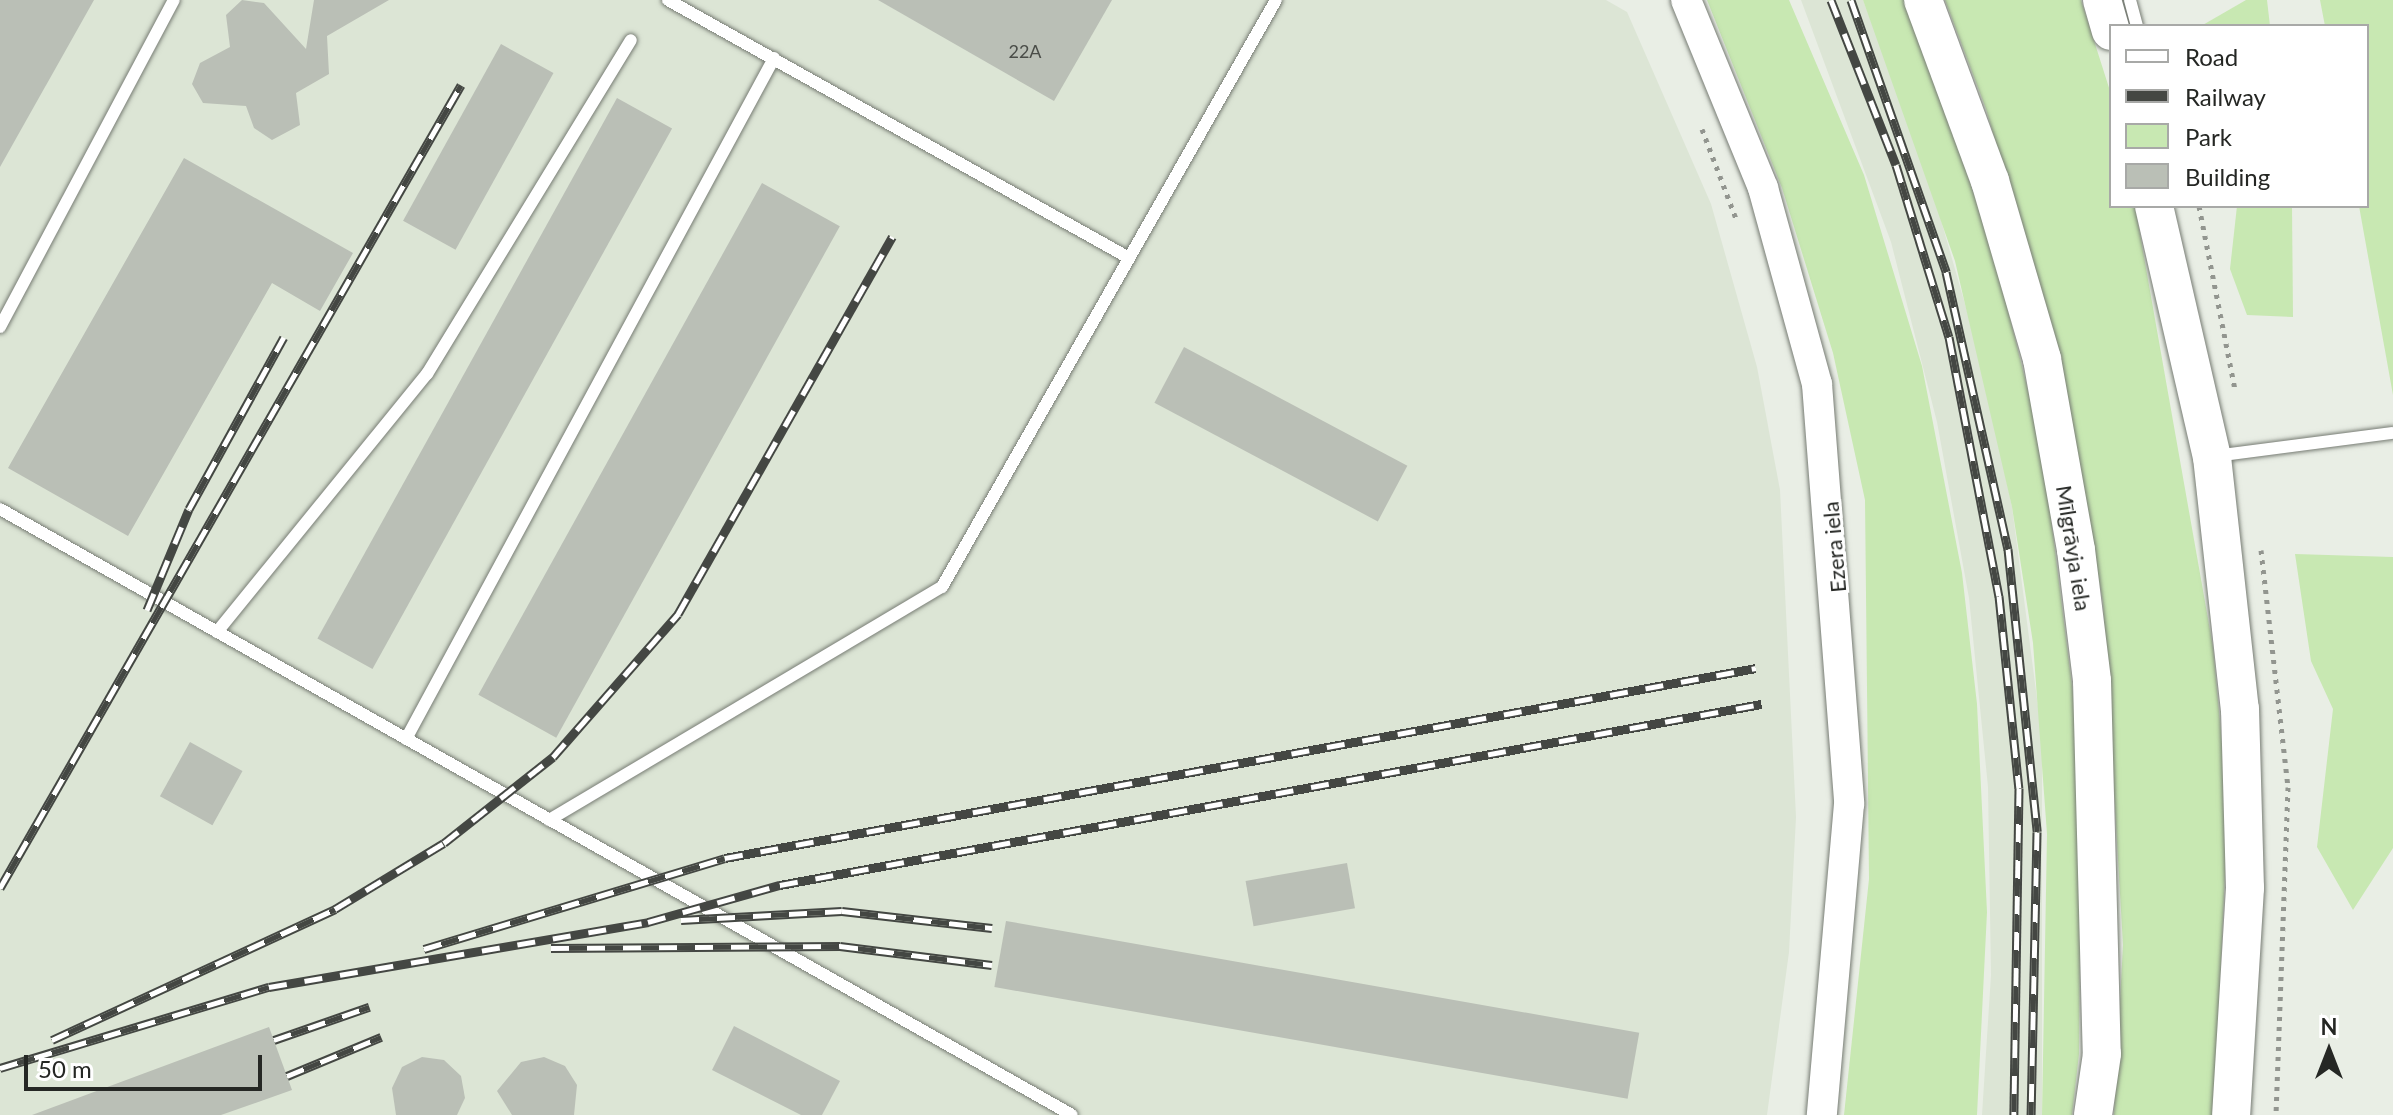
<!DOCTYPE html>
<meta charset="utf-8">
<style>
body{margin:0}
#map{position:relative;width:2393px;height:1115px;overflow:hidden;background:#e9eee5;font-family:Lato,sans-serif}
div>[style]{position:absolute}
.built>*{inset:0;background:#dce5d5}
.green>*{inset:0;background:#c8e8b2}
.building>*{inset:0;background:#babfb6;transform-origin:0 0}
.path>*{height:5px;margin-top:-2.5px;transform-origin:0;background:repeating-linear-gradient(90deg,#92958f 0 4px,transparent 0 10px)}
.roads{filter:drop-shadow(0 0 2px #777c74) drop-shadow(0 0 2px #777c74)}
.service>*{height:12px;margin:-6px;padding:0 6px;transform-origin:6px;border-radius:6px;background:#fff}
.tertiary>*{height:30px;margin:-15px;padding:0 15px;transform-origin:15px;border-radius:15px;background:#fff}
.primary>*{height:38px;margin:-19px;padding:0 19px;transform-origin:19px;border-radius:19px;background:#fff}
.rail>*{height:9px;margin-top:-4.5px;transform-origin:0;background:repeating-linear-gradient(90deg,#fff 0 18px,#444743 0 36px);box-sizing:border-box;border-block:2px solid #444743}
span{translate:-50% -50%;white-space:nowrap;text-align:center;line-height:1.15;-webkit-text-stroke:6px #fff;paint-order:stroke}
.number-label{font-size:18px;color:#4a4d48}
.number-label span{-webkit-text-stroke-width:0}
.street-label{font-size:22px;color:#252724}
.legend{position:absolute;left:2109px;top:24px;width:260px;height:184px;box-sizing:border-box;background:#fff;border:2px solid #a8a9a7;margin:0;padding:10px 14px;list-style:none;font-size:24px;color:#252724}
.legend li{display:flex;align-items:center;gap:16px;height:40px}
.legend b{width:40px;border:2px solid #a8a9a7}
.north{position:absolute;left:2289px;top:1011px;width:80px;height:80px;-webkit-text-stroke:6px #fff;paint-order:stroke;rotate:0deg;font-size:22px;font-weight:700;line-height:32px;text-align:center;color:#252724}
.north::after{content:'';display:block;margin:auto;width:28px;height:36px;background:#252724;clip-path:polygon(50% 0,100% 100%,50% 72%,0 100%)}
.scale{position:absolute;left:24px;top:1055px;width:238px;height:36px;box-sizing:border-box;border:4px solid #252724;border-top:0;padding-left:10px;font-size:24px;line-height:28px;white-space:nowrap;color:#252724;-webkit-text-stroke:6px #fff;paint-order:stroke}
</style>
<div id="map">
<div class="built">
<i style="clip-path:polygon(0 0,1606px 0,1627px 12px,1711px 204px,1757px 367px,1780px 490px,1796px 817px,1789px 952px,1767px 1115px,0 1115px)"></i>
<i style="clip-path:polygon(1801px 0,1863px 0,1924px 161px,1981px 360px,2012px 507px,2042px 737px,2042px 1115px,1982px 1115px,1991px 975px,1988px 787px,1969px 598px,1937px 422px,1891px 242px)"></i>
</div>
<div class="green">
<i style="clip-path:polygon(1707px 0,1789px 0,1864px 175px,1922px 366px,1962px 573px,1977px 704px,1987px 912px,1977px 1115px,1844px 1115px,1869px 879px,1865px 500px,1833px 353px,1782px 188px)"></i>
<i style="clip-path:polygon(1863px 0,1906px 0,1921px 35px,1995px 258px,2042px 447px,2075px 710px,2081px 829px,2079px 1054px,2072px 1115px,2042px 1115px,2047px 834px,2033px 643px,2012px 507px,1955px 261px)"></i>
<i style="clip-path:polygon(1945px 0,2081px 0,2111px 94px,2111px 206px,2135px 206px,2213px 647px,2228px 808px,2214px 1115px,2114px 1115px,2123px 945px,2103px 602px,2059px 361px,1986px 109px)"></i>
<i style="clip-path:polygon(2246px 0,2267px 0,2270px 26px,2201px 26px)"></i>
<i style="clip-path:polygon(2320px 0,2393px 0,2393px 395px,2359px 206px,2367px 206px,2367px 26px,2325px 26px)"></i>
<i style="clip-path:polygon(2237px 206px,2292px 206px,2293px 317px,2247px 315px,2230px 269px)"></i>
<i style="clip-path:polygon(2295px 554px,2393px 557px,2393px 848px,2353px 910px,2317px 847px,2333px 709px,2311px 661px)"></i>
</div>
<div class="building">
<i style="clip-path:polygon(0 0,94px 0,0 167px)"></i>
<i style="clip-path:polygon(242px 0,264px 3px,306px 49px,314px 0,389px 0,327px 36px,329px 74px,296px 93px,300px 125px,272px 140px,254px 128px,246px 106px,203px 103px,192px 84px,200px 63px,230px 47px,226px 15px)"></i>
<i style="clip-path:polygon(878px 0,1112px 0,1054px 101px)"></i>
<i style="left:501px;top:44px;width:60px;height:202px;rotate:29deg"></i>
<i style="left:617px;top:98px;width:63px;height:618px;rotate:29deg"></i>
<i style="clip-path:polygon(184px 158px,353px 253px,320px 311px,272px 283px,128px 536px,8px 468px)"></i>
<i style="left:762px;top:183px;width:89px;height:585px;rotate:29deg"></i>
<i style="left:1184px;top:347px;width:253px;height:63px;rotate:28deg"></i>
<i style="left:190px;top:742px;width:60px;height:62px;rotate:29deg"></i>
<i style="left:1347px;top:863px;width:46px;height:103px;rotate:80deg"></i>
<i style="left:1006px;top:921px;width:643px;height:67px;rotate:10deg"></i>
<i style="clip-path:polygon(734px 1026px,840px 1081px,822px 1115px,801px 1115px,712px 1070px)"></i>
<i style="clip-path:polygon(269px 1027px,292px 1090px,221px 1115px,32px 1115px)"></i>
<i style="clip-path:polygon(422px 1057px,444px 1060px,461px 1076px,465px 1098px,457px 1115px,396px 1115px,392px 1088px,402px 1067px)"></i>
<i style="clip-path:polygon(544px 1057px,565px 1066px,577px 1085px,574px 1115px,512px 1115px,497px 1091px,521px 1062px)"></i>
</div>
<div class="path">
<i style="left:1702px;top:129px;width:98px;rotate:69.2deg"></i>
<i style="left:2199px;top:206px;width:187px;rotate:78.9deg"></i>
<i style="left:2261px;top:550px;width:239px;rotate:83.5deg"></i>
<i style="left:2288px;top:787px;width:328px;rotate:92.1deg"></i>
</div>
<div class="roads">
<div class="service">
<i style="left:668px;top:0;width:528px;rotate:29.23deg"></i>
<i style="left:2130px;top:0;width:27px;rotate:75deg"></i>
<i style="left:0;top:327px;width:370px;rotate:-62deg"></i>
<i style="left:2215px;top:456px;width:179px;rotate:-7.4deg"></i>
<i style="left:0;top:509px;width:1231px;rotate:29.48deg"></i>
<i style="left:217px;top:632px;width:333px;rotate:-50.9deg"></i>
<i style="left:427px;top:374px;width:391px;rotate:-58.6deg"></i>
<i style="left:406px;top:739px;width:774px;rotate:-61.61deg"></i>
<i style="left:549px;top:820px;width:457px;rotate:-30.7deg"></i>
<i style="left:942px;top:587px;width:675px;rotate:-60.36deg"></i>
</div>
<div class="tertiary">
<i style="left:1686px;top:0;width:203px;rotate:67.7deg"></i>
<i style="left:1763px;top:188px;width:203px;rotate:74.6deg"></i>
<i style="left:1817px;top:384px;width:421px;rotate:85.6deg"></i>
<i style="left:1849px;top:804px;width:312px;rotate:95deg"></i>
</div>
<div class="primary">
<i style="left:1923px;top:0;width:193px;rotate:69.7deg"></i>
<i style="left:1990px;top:181px;width:185px;rotate:73.7deg"></i>
<i style="left:2042px;top:359px;width:194px;rotate:79.9deg"></i>
<i style="left:2076px;top:550px;width:132px;rotate:83deg"></i>
<i style="left:2092px;top:681px;width:373px;rotate:88.5deg"></i>
<i style="left:2102px;top:1054px;width:62px;rotate:98.4deg"></i>
<i style="left:2102px;top:0;width:32px;rotate:74deg"></i>
<i style="left:2154px;top:206px;width:258px;rotate:77deg"></i>
<i style="left:2212px;top:457px;width:254px;rotate:83.7deg"></i>
<i style="left:2240px;top:709px;width:179px;rotate:88.4deg"></i>
<i style="left:2245px;top:888px;width:227px;rotate:93.5deg"></i>
</div>
</div>
<div class="rail">
<i style="left:1831px;top:0;width:177px;rotate:68.5deg"></i>
<i style="left:1896px;top:165px;width:180px;rotate:72.9deg"></i>
<i style="left:1949px;top:337px;width:264px;rotate:79.1deg"></i>
<i style="left:1999px;top:596px;width:193px;rotate:84.1deg"></i>
<i style="left:2019px;top:788px;width:327px;rotate:90.9deg"></i>
<i style="left:1851px;top:0;width:288px;rotate:70.7deg"></i>
<i style="left:1946px;top:272px;width:284px;rotate:77.4deg"></i>
<i style="left:2008px;top:549px;width:284px;rotate:84.1deg"></i>
<i style="left:2037px;top:832px;width:283px;rotate:91.2deg"></i>
<i style="left:147px;top:610px;width:109px;rotate:-67.4deg"></i>
<i style="left:189px;top:509px;width:196px;rotate:-61.1deg"></i>
<i style="left:0;top:888px;width:926px;rotate:-60.14deg"></i>
<i style="left:681px;top:920px;width:161px;rotate:-3.2deg"></i>
<i style="left:842px;top:911px;width:151px;rotate:6.5deg"></i>
<i style="left:551px;top:948px;width:289px;rotate:-0.4deg"></i>
<i style="left:840px;top:946px;width:153px;rotate:7.1deg"></i>
<i style="left:424px;top:949px;width:314px;rotate:-16.8deg"></i>
<i style="left:725px;top:858px;width:1048px;rotate:-10.44deg"></i>
<i style="left:52px;top:1040px;width:312px;rotate:-24.8deg"></i>
<i style="left:335px;top:909px;width:127px;rotate:-31.2deg"></i>
<i style="left:444px;top:843px;width:139px;rotate:-38.3deg"></i>
<i style="left:553px;top:757px;width:190px;rotate:-48.8deg"></i>
<i style="left:678px;top:614px;width:434px;rotate:-60.4deg"></i>
<i style="left:274px;top:1040px;width:101px;rotate:-19.2deg"></i>
<i style="left:0;top:1068px;width:281px;rotate:-16.8deg"></i>
<i style="left:269px;top:987px;width:385px;rotate:-9.7deg"></i>
<i style="left:648px;top:922px;width:137px;rotate:-15.7deg"></i>
<i style="left:780px;top:885px;width:998px;rotate:-10.45deg"></i>
<i style="left:287px;top:1076px;width:102px;rotate:-22.5deg"></i>
</div>
<div class="number-label">
<span style="left:1025px;top:51px">22A</span>
</div>
<div class="street-label">
<span style="left:1834px;top:547px;rotate:-95deg">Ezera iela</span>
<span style="left:2074px;top:548px;rotate:81deg">Mīlgrāvja iela</span>
</div>
<ul class="legend">
<li><b style="height:10px;background:#fff"></b>Road</li>
<li><b style="height:10px;background:#444743"></b>Railway</li>
<li><b style="height:22px;background:#c8e8b2"></b>Park</li>
<li><b style="height:22px;background:#babfb6"></b>Building</li>
</ul>
<div class="north">N</div>
<div class="scale">50 m</div>
</div>
